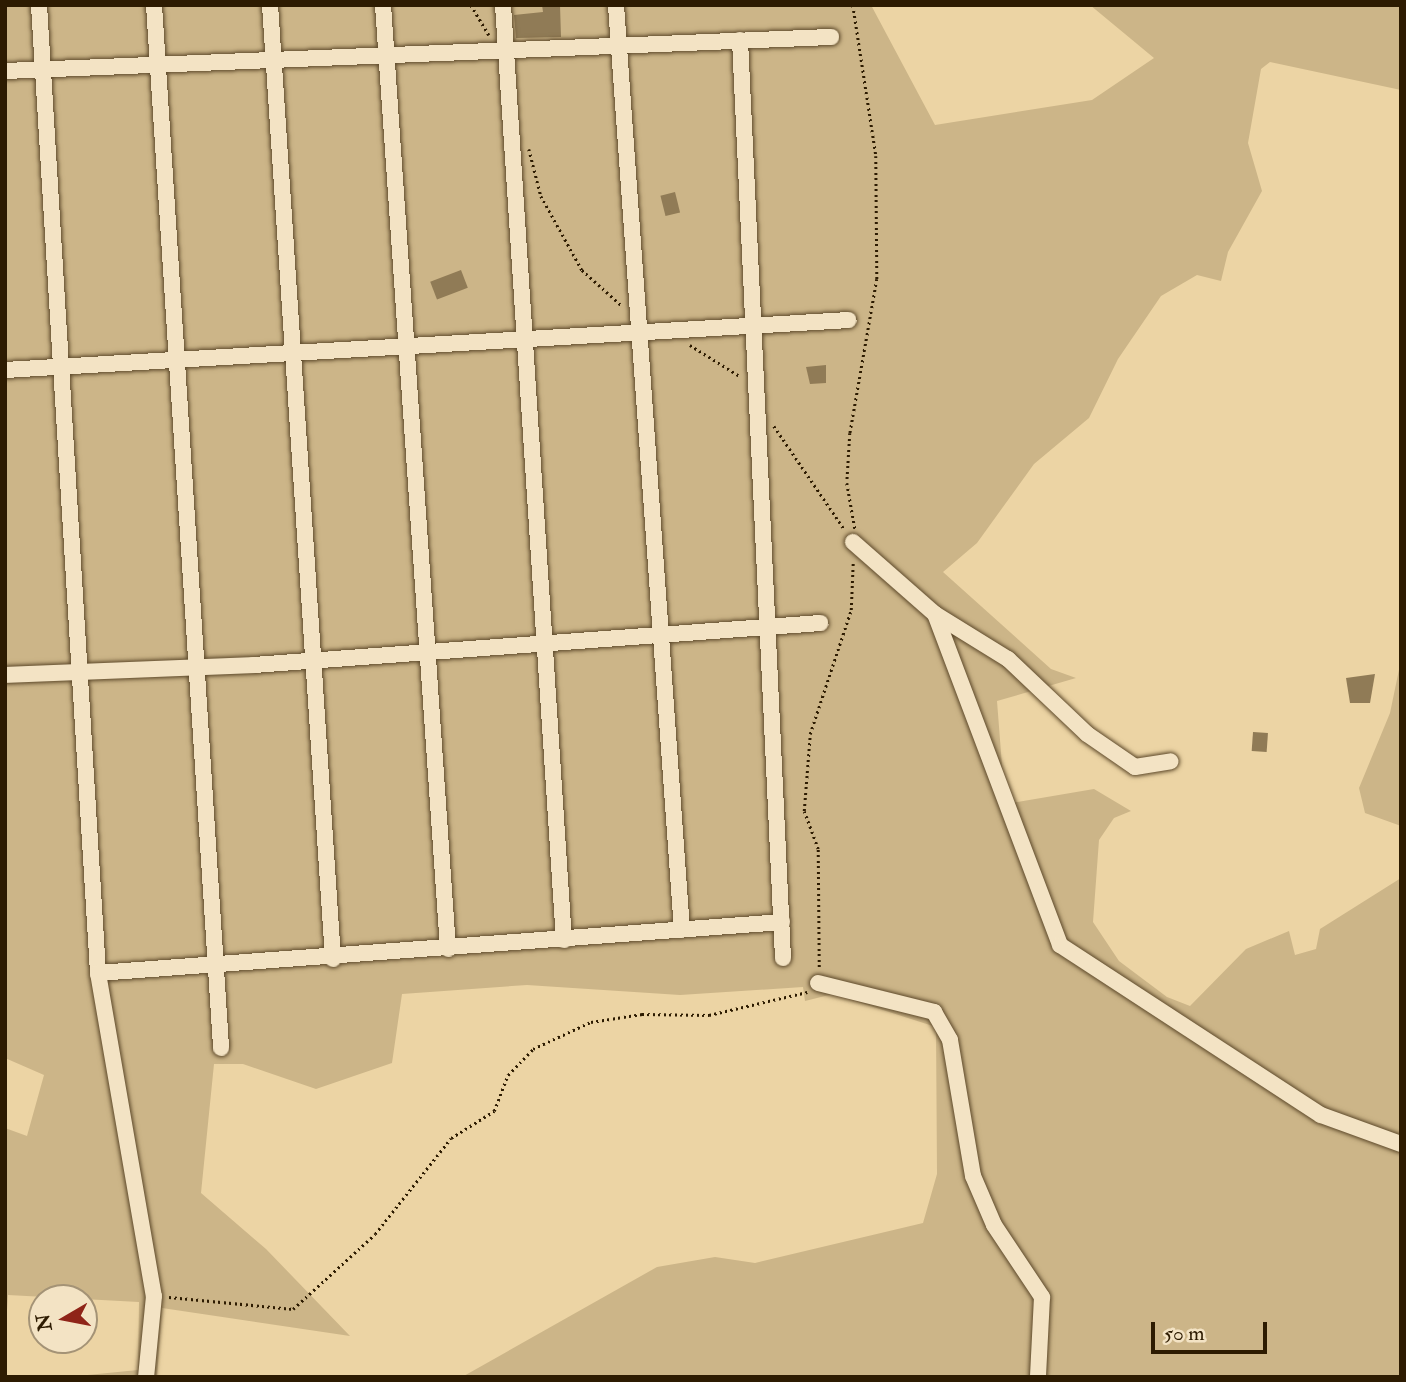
<!DOCTYPE html>
<style>
body{margin:0}
#map{position:relative;width:1406px;height:1382px;overflow:hidden;background:#ecd4a4;font-family:"IM FELL Double Pica",serif}
div>[style]{position:absolute}
.green>*{inset:0;background:#ccb588}
.building>*{inset:0;background:#907b56;transform-origin:0 0}
.path>*{height:2.5px;margin-top:-1.25px;transform-origin:0;background:repeating-linear-gradient(90deg,#2d1b01 0 2px,transparent 0 5.5px)}
.roads{filter:drop-shadow(0 0 2px #5d492a) drop-shadow(0 0 2px #5d492a)}
.street>*{height:16px;margin:-8px;padding:0 8px;transform-origin:8px;border-radius:8px;background:#f3e3c4}
span{translate:-50% -50%;white-space:nowrap;text-align:center;line-height:1.15;-webkit-text-stroke:7px #f3e3c4;paint-order:stroke}
.frame{position:absolute;inset:0;border:7px solid #2d1b01;pointer-events:none}
.north{position:absolute;left:28px;top:1284px;width:70px;height:70px;box-sizing:border-box;background:#f3e3c4;border:2px solid #a49376;border-radius:50%;rotate:260deg;font-size:19px;font-weight:700;line-height:28px;text-align:center;color:#2d1b01}
.north::after{content:'';display:block;margin:auto;width:24px;height:32px;background:#8f2418;clip-path:polygon(50% 0,100% 100%,50% 72%,0 100%)}
.scale{position:absolute;left:1151px;top:1322px;width:116px;height:32px;box-sizing:border-box;border:4px solid #2d1b01;border-top:0;padding-left:9px;font-size:21px;line-height:24px;white-space:nowrap;color:#2d1b01;-webkit-text-stroke:5px #f3e3c4;paint-order:stroke}
</style>
<div id="map">
<div class="green">
<i style="clip-path:polygon(5px 5px,871px 5px,935px 125px,1092px 100px,1154px 58px,1090px 5px,1401px 5px,1401px 90px,1270px 62px,1261px 69px,1248px 143px,1262px 191px,1228px 252px,1221px 281px,1197px 275px,1161px 296px,1118px 359px,1089px 418px,1034px 464px,977px 543px,943px 572px,1051px 669px,1076px 678px,997px 701px,1005px 804px,1094px 789px,1131px 811px,1114px 818px,1099px 840px,1093px 922px,1119px 961px,1167px 997px,1190px 1006px,1246px 949px,1289px 931px,1295px 955px,1316px 949px,1320px 929px,1401px 878px,1401px 1377px,462px 1377px,657px 1267px,715px 1257px,755px 1263px,923px 1223px,937px 1174px,936px 1027px,833px 994px,805px 1001px,803px 987px,680px 995px,527px 985px,402px 994px,392px 1063px,316px 1089px,243px 1064px,214px 1064px,201px 1193px,266px 1249px,350px 1336px,162px 1308px,157px 1377px,67px 1377px,138px 1370px,139px 1302px,8px 1295px,5px 1340px,5px 1128px,27px 1136px,44px 1075px,5px 1058px)"></i>
<i style="clip-path:polygon(1401px 660px,1401px 826px,1365px 813px,1359px 788px,1390px 713px)"></i>
</div>
<div class="building">
<i style="clip-path:polygon(542px 5px,560px 5px,561px 37px,516px 38px,514px 15px,543px 12px)"></i>
<i style="left:675px;top:192px;width:21px;height:15px;rotate:76deg"></i>
<i style="left:461px;top:270px;width:19px;height:33px;rotate:69deg"></i>
<i style="clip-path:polygon(826px 365px,826px 383px,810px 384px,806px 367px)"></i>
<i style="clip-path:polygon(1375px 674px,1370px 703px,1350px 703px,1346px 678px)"></i>
<i style="left:1253px;top:732px;width:15px;height:19px;rotate:4deg"></i>
</div>
<div class="path">
<i style="left:471px;top:5px;width:35px;rotate:59deg"></i>
<i style="left:853px;top:5px;width:153px;rotate:81.3deg"></i>
<i style="left:876px;top:156px;width:123px;rotate:89.5deg"></i>
<i style="left:877px;top:279px;width:156px;rotate:99.9deg"></i>
<i style="left:850px;top:433px;width:50px;rotate:93.4deg"></i>
<i style="left:847px;top:483px;width:47px;rotate:80.1deg"></i>
<i style="left:529px;top:149px;width:49px;rotate:75.7deg"></i>
<i style="left:541px;top:196px;width:85px;rotate:61deg"></i>
<i style="left:582px;top:270px;width:52px;rotate:41.9deg"></i>
<i style="left:690px;top:345px;width:60px;rotate:32.1deg"></i>
<i style="left:774px;top:426px;width:126px;rotate:55.7deg"></i>
<i style="left:819px;top:967px;width:118px;rotate:-90.5deg"></i>
<i style="left:818px;top:849px;width:40px;rotate:-110.2deg"></i>
<i style="left:804px;top:811px;width:77px;rotate:-85.5deg"></i>
<i style="left:810px;top:734px;width:131px;rotate:-71.7deg"></i>
<i style="left:851px;top:610px;width:47px;rotate:-87.6deg"></i>
<i style="left:169px;top:1297px;width:125px;rotate:5.5deg"></i>
<i style="left:293px;top:1309px;width:111px;rotate:-42.4deg"></i>
<i style="left:375px;top:1234px;width:122px;rotate:-51.6deg"></i>
<i style="left:451px;top:1138px;width:51px;rotate:-32.1deg"></i>
<i style="left:494px;top:1111px;width:39px;rotate:-69deg"></i>
<i style="left:508px;top:1075px;width:36px;rotate:-46deg"></i>
<i style="left:533px;top:1049px;width:64px;rotate:-25deg"></i>
<i style="left:591px;top:1022px;width:52px;rotate:-8.9deg"></i>
<i style="left:642px;top:1014px;width:67px;rotate:0.9deg"></i>
<i style="left:709px;top:1015px;width:101px;rotate:-13.2deg"></i>
</div>
<div class="roads">
<div class="street">
<i style="left:39px;top:5px;width:970px;rotate:86.51deg"></i>
<i style="left:98px;top:973px;width:328px;rotate:80.2deg"></i>
<i style="left:154px;top:1296px;width:81px;rotate:95.6deg"></i>
<i style="left:154px;top:5px;width:1045px;rotate:86.32deg"></i>
<i style="left:270px;top:5px;width:956px;rotate:86.22deg"></i>
<i style="left:383px;top:5px;width:946px;rotate:86.06deg"></i>
<i style="left:503px;top:5px;width:937px;rotate:86.27deg"></i>
<i style="left:616px;top:5px;width:927px;rotate:85.92deg"></i>
<i style="left:740px;top:40px;width:919px;rotate:87.32deg"></i>
<i style="left:5px;top:71px;width:827px;rotate:-2.36deg"></i>
<i style="left:5px;top:370px;width:845px;rotate:-3.39deg"></i>
<i style="left:853px;top:542px;width:109px;rotate:41.3deg"></i>
<i style="left:935px;top:614px;width:354px;rotate:69.3deg"></i>
<i style="left:1060px;top:945px;width:311px;rotate:33.1deg"></i>
<i style="left:1321px;top:1115px;width:85px;rotate:19.9deg"></i>
<i style="left:935px;top:614px;width:86px;rotate:31.7deg"></i>
<i style="left:1008px;top:659px;width:109px;rotate:43.5deg"></i>
<i style="left:1087px;top:734px;width:58px;rotate:34.5deg"></i>
<i style="left:1135px;top:767px;width:36px;rotate:-9deg"></i>
<i style="left:5px;top:675px;width:249px;rotate:-2.3deg"></i>
<i style="left:254px;top:665px;width:568px;rotate:-4.24deg"></i>
<i style="left:98px;top:973px;width:686px;rotate:-4.26deg"></i>
<i style="left:818px;top:983px;width:120px;rotate:14deg"></i>
<i style="left:934px;top:1012px;width:32px;rotate:60deg"></i>
<i style="left:950px;top:1040px;width:138px;rotate:80.4deg"></i>
<i style="left:973px;top:1176px;width:53px;rotate:66.8deg"></i>
<i style="left:994px;top:1225px;width:87px;rotate:56.3deg"></i>
<i style="left:1042px;top:1297px;width:80px;rotate:92.9deg"></i>
</div>
</div>
<div class="frame"></div>
<div class="north">N</div>
<div class="scale">50 m</div>
</div>
